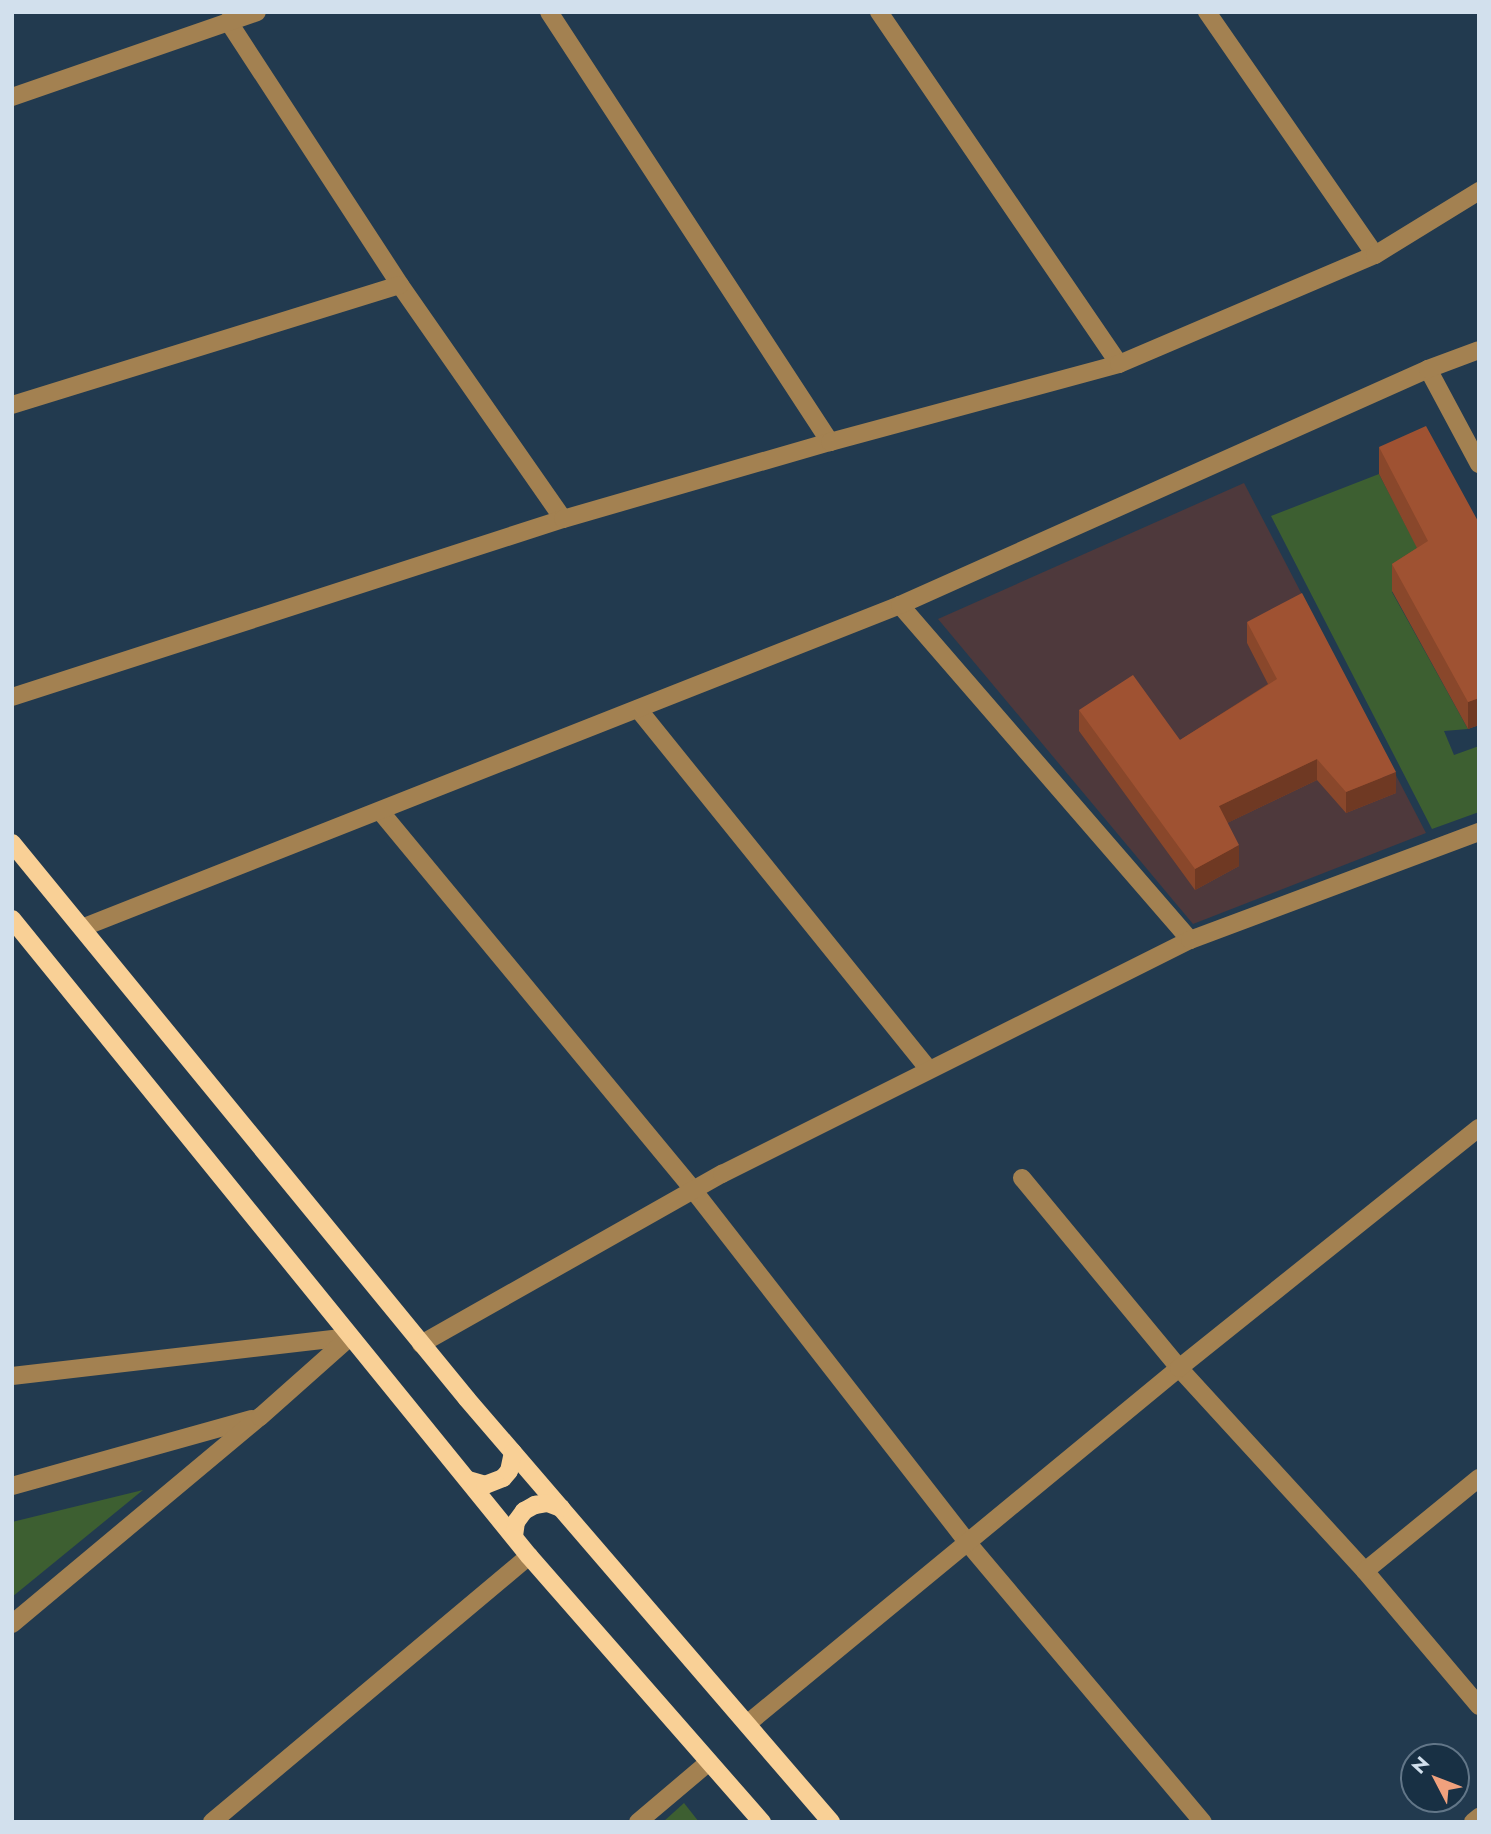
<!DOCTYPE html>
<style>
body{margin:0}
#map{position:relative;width:1491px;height:1834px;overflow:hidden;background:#223a4f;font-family:Jost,sans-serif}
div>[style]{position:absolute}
.education>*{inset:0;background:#4e393c}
.green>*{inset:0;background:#3d5f31}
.minor>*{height:18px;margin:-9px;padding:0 9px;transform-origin:9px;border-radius:9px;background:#a38151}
.major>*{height:18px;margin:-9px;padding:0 9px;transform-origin:9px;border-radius:9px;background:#f9d096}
.wall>*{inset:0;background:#89472b}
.shaded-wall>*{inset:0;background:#6f3923}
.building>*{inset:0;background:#9f5232}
span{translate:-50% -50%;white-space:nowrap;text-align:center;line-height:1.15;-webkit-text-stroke:7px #183044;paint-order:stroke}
.frame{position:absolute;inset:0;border:14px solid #d2e0ed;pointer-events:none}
.north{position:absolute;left:1400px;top:1743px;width:70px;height:70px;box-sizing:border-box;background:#183044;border:2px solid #627688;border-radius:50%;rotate:312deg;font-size:19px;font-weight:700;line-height:28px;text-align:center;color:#d2e0ed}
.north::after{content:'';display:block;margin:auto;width:24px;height:32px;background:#f1a17d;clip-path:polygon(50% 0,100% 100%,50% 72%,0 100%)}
</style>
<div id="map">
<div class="education">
<i style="clip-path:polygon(1244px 483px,1426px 833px,1193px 924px,938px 619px)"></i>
</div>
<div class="green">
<i style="clip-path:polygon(1379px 474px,1428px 568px,1392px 592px,1468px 729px,1444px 731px,1454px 755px,1479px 746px,1479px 812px,1432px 829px,1271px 516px)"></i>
<i style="clip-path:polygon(143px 1490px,12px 1597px,12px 1522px)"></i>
<i style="clip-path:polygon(684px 1803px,699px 1822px,663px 1822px)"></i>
</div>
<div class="minor">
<i style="left:549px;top:12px;width:514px;rotate:56.84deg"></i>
<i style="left:879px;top:12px;width:426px;rotate:55.7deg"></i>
<i style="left:1207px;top:12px;width:295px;rotate:55.3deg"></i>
<i style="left:228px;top:21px;width:315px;rotate:56.9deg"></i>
<i style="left:400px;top:285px;width:285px;rotate:55.1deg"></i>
<i style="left:12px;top:97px;width:259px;rotate:-19.1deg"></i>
<i style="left:1428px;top:369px;width:108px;rotate:61.8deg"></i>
<i style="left:12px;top:405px;width:406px;rotate:-17.2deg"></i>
<i style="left:900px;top:605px;width:443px;rotate:49.1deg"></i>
<i style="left:12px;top:697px;width:579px;rotate:-17.9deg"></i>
<i style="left:563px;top:519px;width:278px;rotate:-16.1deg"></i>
<i style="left:830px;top:442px;width:299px;rotate:-15.1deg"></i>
<i style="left:1119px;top:364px;width:278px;rotate:-23.1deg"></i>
<i style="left:1375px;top:255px;width:122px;rotate:-31.6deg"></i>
<i style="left:638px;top:709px;width:463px;rotate:51.1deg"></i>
<i style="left:380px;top:811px;width:493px;rotate:50.4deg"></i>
<i style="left:694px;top:1191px;width:445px;rotate:52.1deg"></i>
<i style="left:967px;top:1542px;width:366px;rotate:49.9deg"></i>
<i style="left:84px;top:927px;width:877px;rotate:-21.53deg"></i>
<i style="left:900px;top:605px;width:578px;rotate:-24.08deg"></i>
<i style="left:1428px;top:369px;width:54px;rotate:-20.4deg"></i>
<i style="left:1022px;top:1178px;width:246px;rotate:50.4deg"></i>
<i style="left:1179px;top:1368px;width:275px;rotate:47.5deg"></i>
<i style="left:1365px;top:1571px;width:177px;rotate:49.8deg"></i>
<i style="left:421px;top:1344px;width:346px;rotate:-29.5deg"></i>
<i style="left:722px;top:1174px;width:523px;rotate:-26.57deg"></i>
<i style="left:1190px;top:940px;width:309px;rotate:-20.5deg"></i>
<i style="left:12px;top:1376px;width:340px;rotate:-6.6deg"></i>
<i style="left:12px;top:1486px;width:249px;rotate:-15.6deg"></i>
<i style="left:1365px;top:1571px;width:147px;rotate:-39.2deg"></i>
<i style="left:12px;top:1624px;width:323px;rotate:-39.9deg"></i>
<i style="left:260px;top:1417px;width:120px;rotate:-41.6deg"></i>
<i style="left:747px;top:1724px;width:560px;rotate:-39.49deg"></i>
<i style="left:1179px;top:1368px;width:384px;rotate:-38.7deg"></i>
<i style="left:212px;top:1822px;width:414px;rotate:-40deg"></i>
<i style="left:638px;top:1822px;width:93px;rotate:-40.2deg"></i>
<i style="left:1473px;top:1822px;width:8px;rotate:-40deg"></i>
</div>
<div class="major">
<i style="left:12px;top:843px;width:718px;rotate:50.7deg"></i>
<i style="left:467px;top:1399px;width:558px;rotate:49.29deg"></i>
<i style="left:12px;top:919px;width:820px;rotate:50.94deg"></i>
<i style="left:529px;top:1556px;width:354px;rotate:48.8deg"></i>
<i style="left:468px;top:1480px;width:18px;rotate:16deg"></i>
<i style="left:485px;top:1485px;width:19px;rotate:-21deg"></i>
<i style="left:503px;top:1478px;width:9px;rotate:-49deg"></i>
<i style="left:509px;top:1471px;width:19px;rotate:-78deg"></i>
<i style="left:514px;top:1536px;width:14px;rotate:-82deg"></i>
<i style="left:516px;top:1522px;width:14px;rotate:-54deg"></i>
<i style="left:524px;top:1511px;width:13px;rotate:-29deg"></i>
<i style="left:535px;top:1505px;width:13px;rotate:-9deg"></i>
<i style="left:548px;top:1503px;width:14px;rotate:21deg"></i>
</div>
<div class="wall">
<i style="clip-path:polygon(1379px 447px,1479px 523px,1479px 725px,1468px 729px,1392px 591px,1392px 564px,1417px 548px,1379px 474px)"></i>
<i style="clip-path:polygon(1247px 622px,1396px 793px,1346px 813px,1317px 780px,1227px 823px,1239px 866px,1195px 890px,1079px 731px,1079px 710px,1180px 740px,1268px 684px,1247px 643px)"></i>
</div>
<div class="shaded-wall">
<i style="clip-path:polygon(1479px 698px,1479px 725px,1468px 729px,1468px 702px)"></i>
<i style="clip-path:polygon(1317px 759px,1317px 780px,1219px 827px,1219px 806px)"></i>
<i style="clip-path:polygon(1396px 772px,1396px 793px,1346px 813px,1346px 792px)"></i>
<i style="clip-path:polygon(1239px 845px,1239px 866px,1195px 890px,1195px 869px)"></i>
</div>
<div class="building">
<i style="clip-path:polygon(1426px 426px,1479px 523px,1479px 698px,1468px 702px,1392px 564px,1428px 541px,1379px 447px)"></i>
<i style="clip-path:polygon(1302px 593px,1396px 772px,1346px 792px,1317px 759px,1219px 806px,1239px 845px,1195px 869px,1079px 710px,1133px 675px,1180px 740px,1277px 679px,1247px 622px)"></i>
</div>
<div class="frame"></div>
<div class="north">N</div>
</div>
